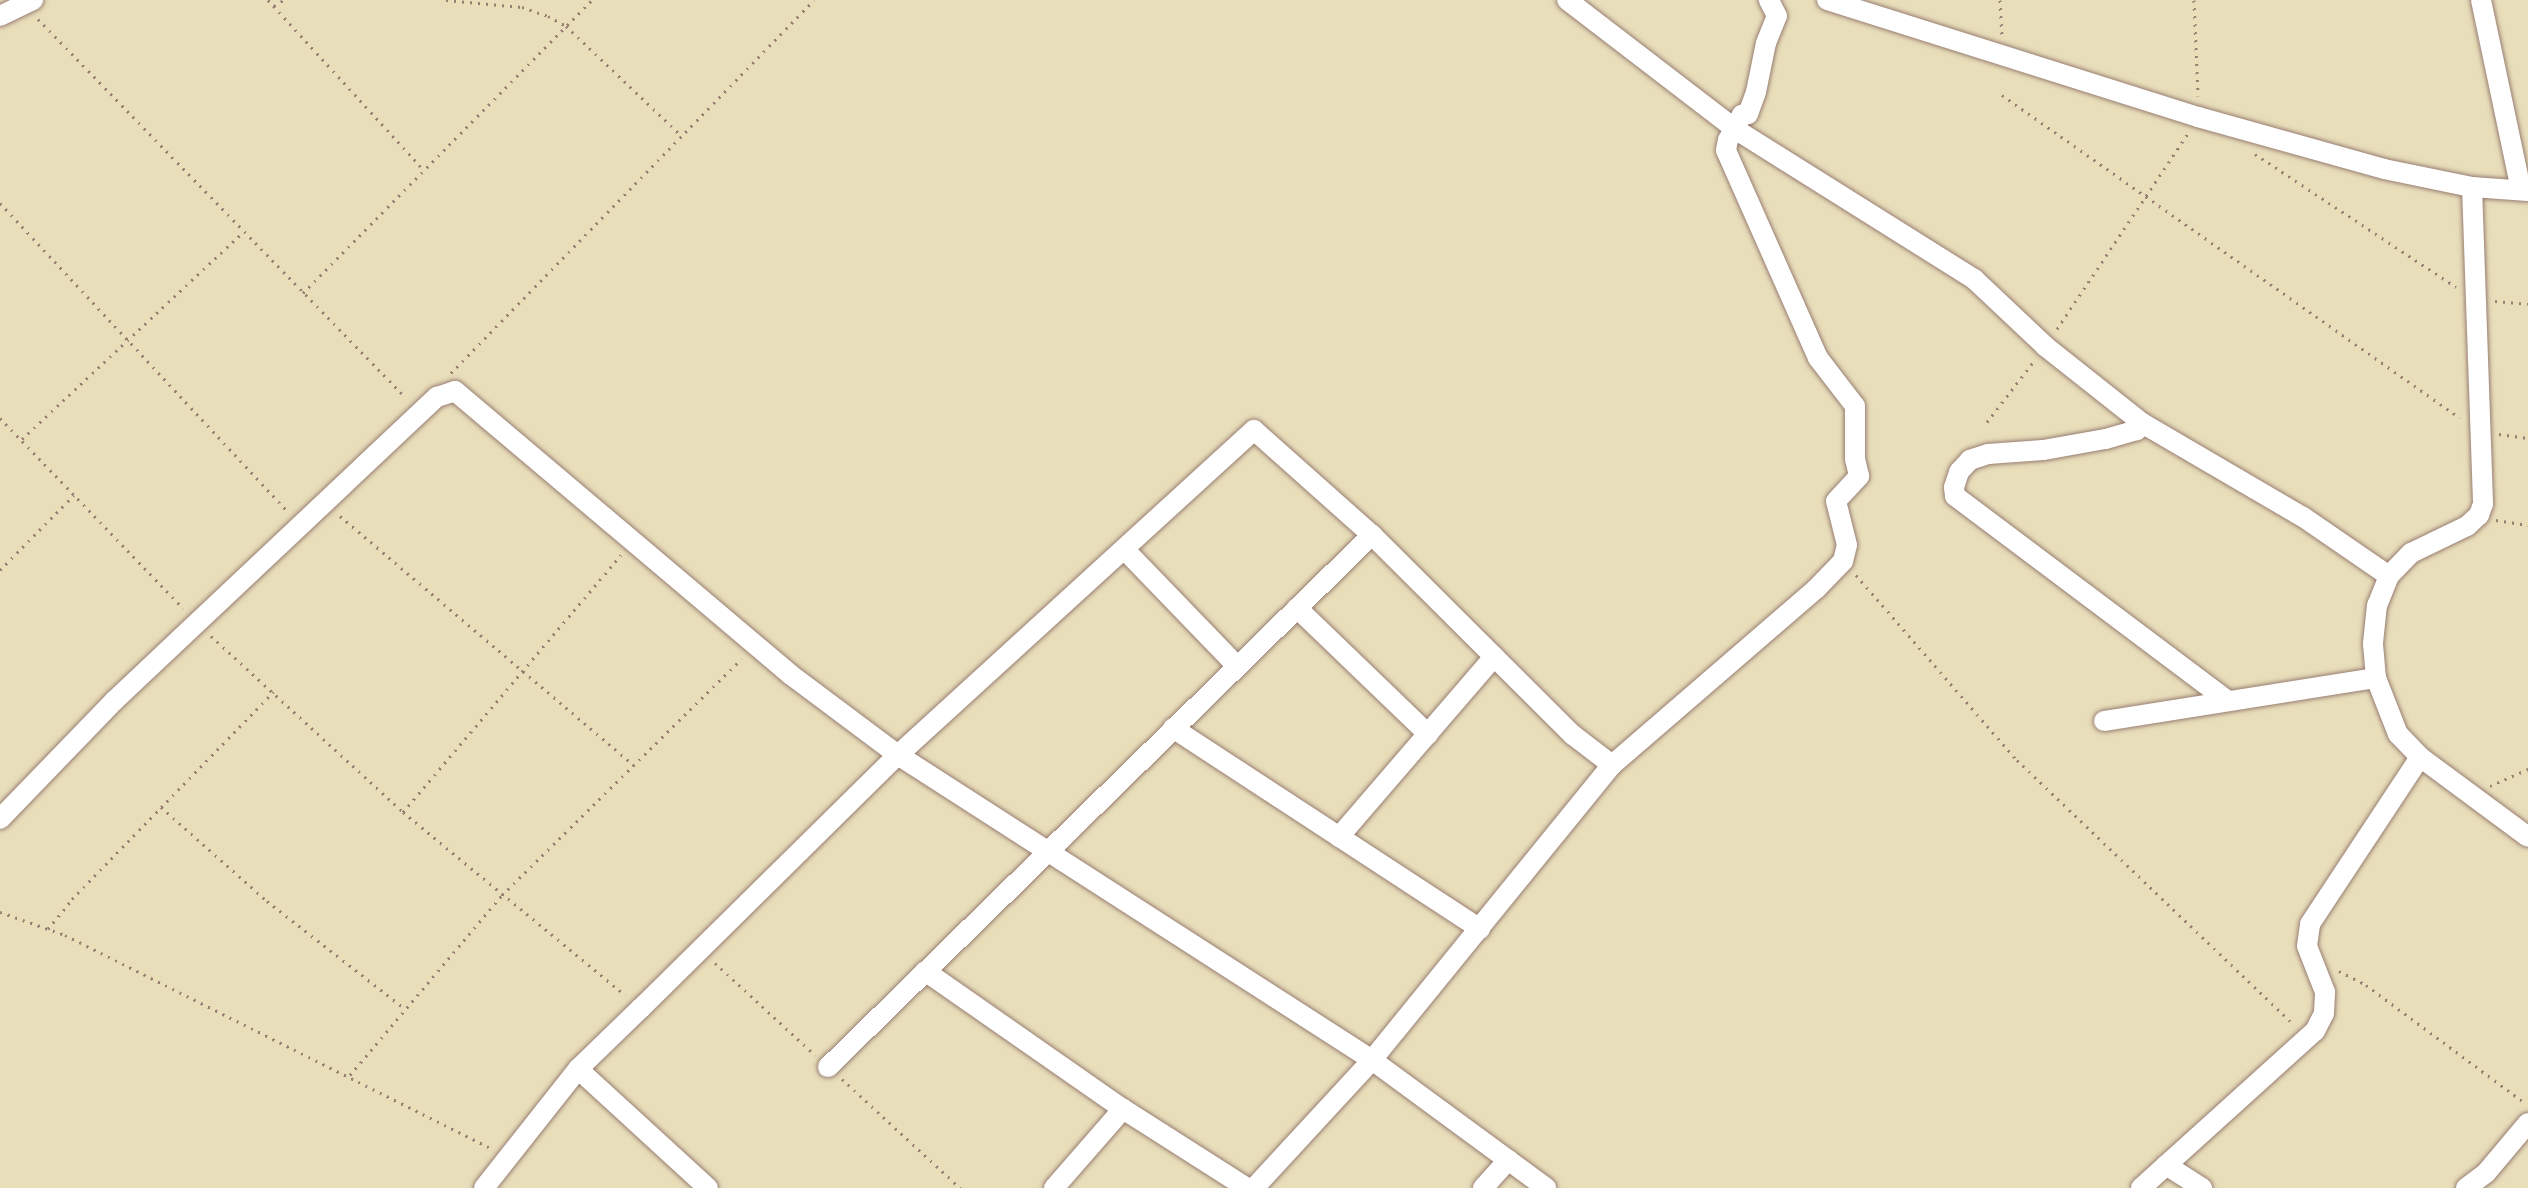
<!DOCTYPE html>
<style>
body{margin:0}
#map{position:relative;width:2528px;height:1188px;overflow:hidden;background:#e8deba;font-family:"Old Standard TT",serif}
div>[style]{position:absolute}
.path>*{height:3px;margin-top:-1.5px;transform-origin:0;background:repeating-linear-gradient(90deg,#997e72 0 2px,transparent 0 8px)}
.roads{filter:drop-shadow(0 0 2px #997e72) drop-shadow(0 0 2px #997e72)}
.minor>*{height:20px;margin:-10px;padding:0 10px;transform-origin:10px;border-radius:10px;background:#fff}
span{translate:-50% -50%;white-space:nowrap;text-align:center;line-height:1.15;-webkit-text-stroke:7px #f6f6f2;paint-order:stroke}
</style>
<div id="map">
<div class="path">
<i style="left:268px;top:0;width:231px;rotate:47.5deg"></i>
<i style="left:446px;top:0;width:76px;rotate:5.3deg"></i>
<i style="left:522px;top:7px;width:28px;rotate:19deg"></i>
<i style="left:548px;top:16px;width:21px;rotate:29deg"></i>
<i style="left:566px;top:26px;width:157px;rotate:43.5deg"></i>
<i style="left:2000px;top:0;width:37px;rotate:87deg"></i>
<i style="left:2194px;top:0;width:96px;rotate:87.6deg"></i>
<i style="left:274px;top:6px;width:12px;rotate:-31deg"></i>
<i style="left:38px;top:19px;width:528px;rotate:45.84deg"></i>
<i style="left:2002px;top:95px;width:560px;rotate:35.19deg"></i>
<i style="left:2255px;top:154px;width:241px;rotate:33.5deg"></i>
<i style="left:0;top:203px;width:421px;rotate:47deg"></i>
<i style="left:303px;top:293px;width:412px;rotate:-45.4deg"></i>
<i style="left:2495px;top:301px;width:33px;rotate:5deg"></i>
<i style="left:2057px;top:329px;width:236px;rotate:-56.2deg"></i>
<i style="left:451px;top:373px;width:520px;rotate:-45.78deg"></i>
<i style="left:0;top:418px;width:264px;rotate:46.1deg"></i>
<i style="left:1987px;top:422px;width:77px;rotate:-52.4deg"></i>
<i style="left:2499px;top:434px;width:29px;rotate:8deg"></i>
<i style="left:22px;top:439px;width:304px;rotate:-43.1deg"></i>
<i style="left:340px;top:516px;width:385px;rotate:40.3deg"></i>
<i style="left:2496px;top:520px;width:32px;rotate:9deg"></i>
<i style="left:0;top:570px;width:105px;rotate:-45.4deg"></i>
<i style="left:1856px;top:575px;width:245px;rotate:49deg"></i>
<i style="left:2017px;top:760px;width:383px;rotate:43.7deg"></i>
<i style="left:211px;top:636px;width:260px;rotate:42.5deg"></i>
<i style="left:403px;top:812px;width:288px;rotate:39.5deg"></i>
<i style="left:2490px;top:786px;width:42px;rotate:-24.1deg"></i>
<i style="left:161px;top:807px;width:142px;rotate:41.6deg"></i>
<i style="left:267px;top:901px;width:175px;rotate:38deg"></i>
<i style="left:403px;top:812px;width:337px;rotate:-49.7deg"></i>
<i style="left:0;top:912px;width:69px;rotate:19.5deg"></i>
<i style="left:65px;top:935px;width:475px;rotate:26.6deg"></i>
<i style="left:48px;top:929px;width:38px;rotate:-51deg"></i>
<i style="left:72px;top:899px;width:289px;rotate:-45.8deg"></i>
<i style="left:715px;top:963px;width:136px;rotate:42.6deg"></i>
<i style="left:2339px;top:971px;width:30px;rotate:27deg"></i>
<i style="left:2366px;top:985px;width:198px;rotate:36.6deg"></i>
<i style="left:350px;top:1075px;width:236px;rotate:-49.8deg"></i>
<i style="left:502px;top:895px;width:336px;rotate:-44.6deg"></i>
<i style="left:842px;top:1079px;width:161px;rotate:42.7deg"></i>
</div>
<div class="roads">
<div class="minor">
<i style="left:1567px;top:0;width:212px;rotate:37.5deg"></i>
<i style="left:1735px;top:129px;width:282px;rotate:32.1deg"></i>
<i style="left:1974px;top:279px;width:98px;rotate:43.3deg"></i>
<i style="left:2045px;top:346px;width:124px;rotate:38.4deg"></i>
<i style="left:2142px;top:423px;width:186px;rotate:30.3deg"></i>
<i style="left:2303px;top:517px;width:104px;rotate:34.5deg"></i>
<i style="left:1827px;top:0;width:389px;rotate:17.5deg"></i>
<i style="left:2198px;top:117px;width:193px;rotate:15.6deg"></i>
<i style="left:2384px;top:169px;width:90px;rotate:11.6deg"></i>
<i style="left:2472px;top:187px;width:56px;rotate:4.1deg"></i>
<i style="left:2481px;top:0;width:194px;rotate:78.1deg"></i>
<i style="left:0;top:16px;width:37px;rotate:-26deg"></i>
<i style="left:2472px;top:187px;width:317px;rotate:88deg"></i>
<i style="left:2483px;top:504px;width:12px;rotate:110deg"></i>
<i style="left:2479px;top:515px;width:16px;rotate:137deg"></i>
<i style="left:2467px;top:526px;width:62px;rotate:154.3deg"></i>
<i style="left:2411px;top:553px;width:32px;rotate:134deg"></i>
<i style="left:2389px;top:576px;width:31px;rotate:112deg"></i>
<i style="left:2377px;top:605px;width:39px;rotate:96deg"></i>
<i style="left:2373px;top:644px;width:34px;rotate:85deg"></i>
<i style="left:2376px;top:678px;width:60px;rotate:68.6deg"></i>
<i style="left:2398px;top:734px;width:32px;rotate:46deg"></i>
<i style="left:2420px;top:757px;width:134px;rotate:36.5deg"></i>
<i style="left:2142px;top:423px;width:9px;rotate:126deg"></i>
<i style="left:2137px;top:430px;width:33px;rotate:164deg"></i>
<i style="left:2105px;top:439px;width:63px;rotate:169.9deg"></i>
<i style="left:2043px;top:450px;width:55px;rotate:175.8deg"></i>
<i style="left:1988px;top:454px;width:19px;rotate:162deg"></i>
<i style="left:1970px;top:460px;width:16px;rotate:133deg"></i>
<i style="left:1959px;top:472px;width:16px;rotate:108deg"></i>
<i style="left:1954px;top:487px;width:9px;rotate:84deg"></i>
<i style="left:1955px;top:496px;width:340px;rotate:36.9deg"></i>
<i style="left:1124px;top:549px;width:163px;rotate:46deg"></i>
<i style="left:1297px;top:608px;width:182px;rotate:43.9deg"></i>
<i style="left:2104px;top:721px;width:275px;rotate:-9deg"></i>
<i style="left:1173px;top:728px;width:367px;rotate:33.2deg"></i>
<i style="left:0;top:819px;width:164px;rotate:-46deg"></i>
<i style="left:114px;top:701px;width:444px;rotate:-43.3deg"></i>
<i style="left:437px;top:397px;width:19px;rotate:-18deg"></i>
<i style="left:455px;top:391px;width:440px;rotate:40.2deg"></i>
<i style="left:791px;top:675px;width:134px;rotate:36.8deg"></i>
<i style="left:898px;top:755px;width:564px;rotate:32.76deg"></i>
<i style="left:1372px;top:1060px;width:216px;rotate:36.3deg"></i>
<i style="left:1339px;top:837px;width:238px;rotate:-49.3deg"></i>
<i style="left:925px;top:971px;width:241px;rotate:34.9deg"></i>
<i style="left:1123px;top:1109px;width:147px;rotate:32.5deg"></i>
<i style="left:828px;top:1067px;width:761px;rotate:-44.36deg"></i>
<i style="left:578px;top:1069px;width:176px;rotate:42.5deg"></i>
<i style="left:2166px;top:1165px;width:43px;rotate:32.6deg"></i>
<i style="left:484px;top:1188px;width:152px;rotate:-51.7deg"></i>
<i style="left:578px;top:1069px;width:88px;rotate:-44.1deg"></i>
<i style="left:641px;top:1008px;width:361px;rotate:-44.6deg"></i>
<i style="left:898px;top:755px;width:482px;rotate:-42.4deg"></i>
<i style="left:1254px;top:430px;width:158px;rotate:41.7deg"></i>
<i style="left:1372px;top:535px;width:284px;rotate:44.9deg"></i>
<i style="left:1573px;top:735px;width:49px;rotate:37.6deg"></i>
<i style="left:1054px;top:1188px;width:105px;rotate:-48.9deg"></i>
<i style="left:1254px;top:1188px;width:174px;rotate:-47.3deg"></i>
<i style="left:1372px;top:1060px;width:380px;rotate:-50.9deg"></i>
<i style="left:1612px;top:765px;width:269px;rotate:-40.8deg"></i>
<i style="left:1816px;top:589px;width:39px;rotate:-46deg"></i>
<i style="left:1843px;top:561px;width:16px;rotate:-76deg"></i>
<i style="left:1847px;top:545px;width:45px;rotate:-104deg"></i>
<i style="left:1836px;top:501px;width:34px;rotate:-47deg"></i>
<i style="left:1859px;top:476px;width:17px;rotate:-103deg"></i>
<i style="left:1855px;top:459px;width:53px;rotate:-90deg"></i>
<i style="left:1855px;top:406px;width:61px;rotate:-127.6deg"></i>
<i style="left:1818px;top:358px;width:227px;rotate:-113.9deg"></i>
<i style="left:1726px;top:150px;width:10px;rotate:-79deg"></i>
<i style="left:1728px;top:140px;width:29px;rotate:-61deg"></i>
<i style="left:1742px;top:115px;width:6px;rotate:-9deg"></i>
<i style="left:1748px;top:114px;width:23px;rotate:-70deg"></i>
<i style="left:1756px;top:92px;width:50px;rotate:-78.5deg"></i>
<i style="left:1766px;top:43px;width:29px;rotate:-68deg"></i>
<i style="left:1777px;top:16px;width:18px;rotate:-117deg"></i>
<i style="left:1483px;top:1188px;width:38px;rotate:-48deg"></i>
<i style="left:2141px;top:1188px;width:234px;rotate:-42.1deg"></i>
<i style="left:2315px;top:1031px;width:20px;rotate:-63deg"></i>
<i style="left:2324px;top:1013px;width:21px;rotate:-87deg"></i>
<i style="left:2325px;top:992px;width:49px;rotate:-111.4deg"></i>
<i style="left:2307px;top:946px;width:22px;rotate:-82deg"></i>
<i style="left:2310px;top:924px;width:200px;rotate:-56.6deg"></i>
<i style="left:2466px;top:1188px;width:25px;rotate:-37deg"></i>
<i style="left:2486px;top:1173px;width:65px;rotate:-50deg"></i>
</div>
</div>
</div>
